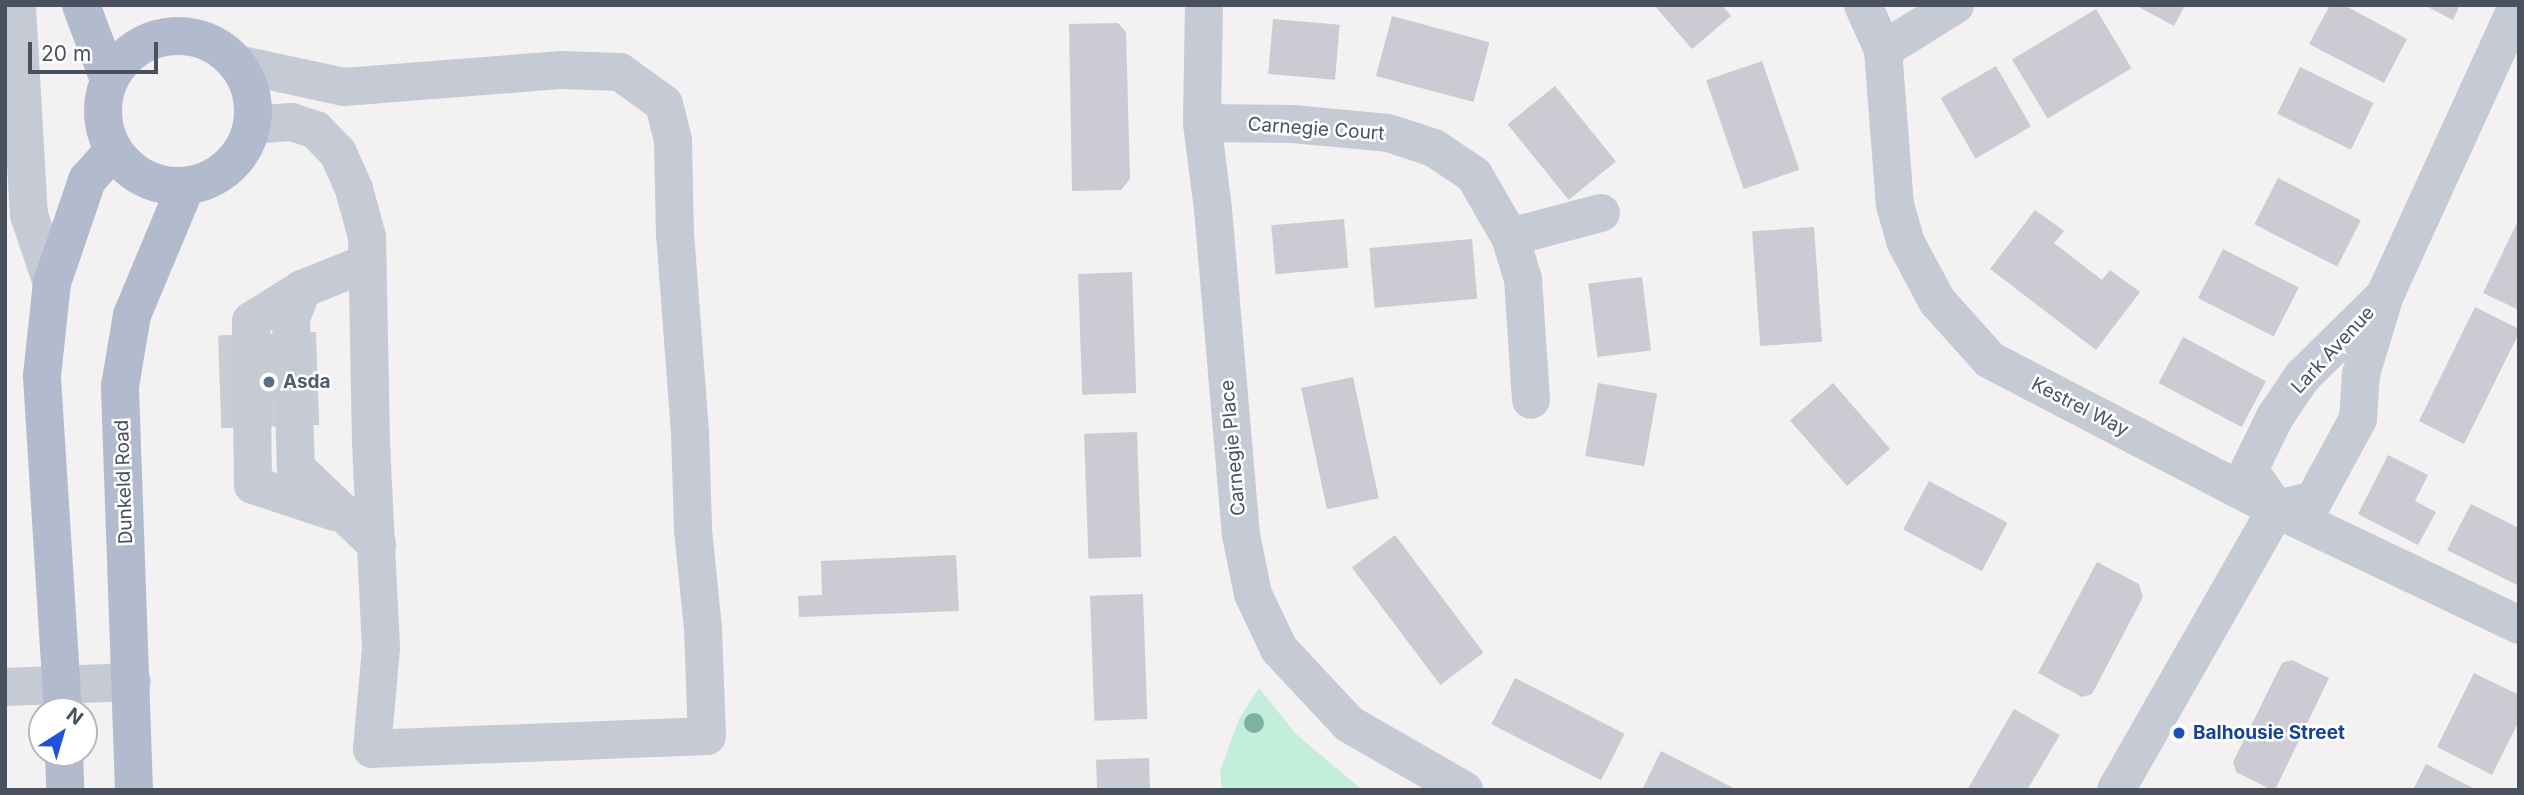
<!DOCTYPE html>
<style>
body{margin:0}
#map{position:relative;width:2524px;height:795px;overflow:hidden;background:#f3f1f1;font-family:Inter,sans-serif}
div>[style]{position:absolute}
.green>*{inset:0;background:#c2eedb}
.building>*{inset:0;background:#cbccd3;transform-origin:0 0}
.minor>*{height:38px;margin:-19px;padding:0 19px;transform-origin:19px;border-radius:19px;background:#c5cad5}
.major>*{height:38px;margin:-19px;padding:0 19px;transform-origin:19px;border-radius:19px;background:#b2bbce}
.major>.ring{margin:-19px;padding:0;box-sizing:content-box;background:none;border:38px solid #b2bbce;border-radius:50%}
.trees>*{width:20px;height:20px;margin:-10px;border-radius:50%;background:#7cb2a1}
.dots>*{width:19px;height:19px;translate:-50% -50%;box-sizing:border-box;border:4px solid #fff;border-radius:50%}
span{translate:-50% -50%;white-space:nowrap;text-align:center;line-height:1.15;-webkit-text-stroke:5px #fff;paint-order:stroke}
.street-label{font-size:19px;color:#49505e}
.service-label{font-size:19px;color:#4e5e75;font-weight:700}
.left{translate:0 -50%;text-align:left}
.transit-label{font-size:19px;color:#164399;font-weight:700}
.frame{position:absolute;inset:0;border:7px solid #49505e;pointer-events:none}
.north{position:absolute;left:28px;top:697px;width:70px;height:70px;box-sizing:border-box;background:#fff;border:2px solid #b6b9bf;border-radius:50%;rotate:37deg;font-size:19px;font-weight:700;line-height:28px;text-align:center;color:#49505e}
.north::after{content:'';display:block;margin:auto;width:24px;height:32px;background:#2051de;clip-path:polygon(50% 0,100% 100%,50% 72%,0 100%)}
.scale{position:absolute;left:28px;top:42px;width:130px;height:32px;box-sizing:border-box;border:4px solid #49505e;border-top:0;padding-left:9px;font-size:21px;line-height:24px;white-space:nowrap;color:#49505e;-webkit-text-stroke:5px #fff;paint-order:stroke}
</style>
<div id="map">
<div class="green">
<i style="clip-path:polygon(1259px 688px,1296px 734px,1362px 790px,1222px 790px,1220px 771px,1239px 719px)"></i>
</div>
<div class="building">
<i style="clip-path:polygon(1654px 5px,1722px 5px,1731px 16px,1692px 49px)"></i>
<i style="clip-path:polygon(2135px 5px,2185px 5px,2174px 26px)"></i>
<i style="clip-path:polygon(2330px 5px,2344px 5px,2407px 39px,2384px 83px,2309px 44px)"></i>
<i style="clip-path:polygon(2424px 5px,2460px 5px,2453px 20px)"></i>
<i style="left:2096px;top:9px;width:69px;height:98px;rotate:59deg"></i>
<i style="left:1392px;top:16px;width:101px;height:62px;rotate:15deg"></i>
<i style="left:1273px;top:19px;width:67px;height:55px;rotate:5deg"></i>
<i style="clip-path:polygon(1118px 23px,1126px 32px,1130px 179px,1121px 190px,1072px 191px,1069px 24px)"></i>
<i style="left:1762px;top:61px;width:115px;height:59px;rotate:71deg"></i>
<i style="left:1996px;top:66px;width:70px;height:64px;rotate:60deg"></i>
<i style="left:2300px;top:67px;width:82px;height:52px;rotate:26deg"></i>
<i style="left:1555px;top:86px;width:97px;height:61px;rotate:51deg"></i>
<i style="left:2278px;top:178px;width:93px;height:52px;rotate:27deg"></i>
<i style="clip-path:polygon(2035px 210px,2064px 231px,2054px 243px,2102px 280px,2110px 270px,2140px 292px,2096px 350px,1990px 269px)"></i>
<i style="left:1344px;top:219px;width:49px;height:73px;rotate:85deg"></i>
<i style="clip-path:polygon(2519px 219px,2519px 310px,2483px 293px)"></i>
<i style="left:1814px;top:227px;width:115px;height:62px;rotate:86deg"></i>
<i style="left:1472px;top:239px;width:60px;height:103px;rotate:85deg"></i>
<i style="left:2223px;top:249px;width:85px;height:55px;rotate:27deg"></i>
<i style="left:1132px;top:272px;width:121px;height:54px;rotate:88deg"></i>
<i style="left:1642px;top:277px;width:74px;height:54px;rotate:83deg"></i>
<i style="clip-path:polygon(2475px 307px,2519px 329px,2519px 333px,2464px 444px,2419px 421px)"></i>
<i style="left:316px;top:332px;width:93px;height:98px;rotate:88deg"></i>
<i style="left:2183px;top:337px;width:94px;height:52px;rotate:28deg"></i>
<i style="left:1353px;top:377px;width:124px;height:53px;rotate:78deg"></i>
<i style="left:1598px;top:383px;width:60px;height:74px;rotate:10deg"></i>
<i style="left:1833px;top:383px;width:87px;height:57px;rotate:49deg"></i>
<i style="left:1137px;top:432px;width:125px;height:53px;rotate:88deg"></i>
<i style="clip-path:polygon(2388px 455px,2428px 475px,2415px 501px,2436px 512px,2418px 545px,2358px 514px)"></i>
<i style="left:1929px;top:481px;width:89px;height:55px;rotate:28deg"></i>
<i style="clip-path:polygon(2471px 504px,2519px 528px,2519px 586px,2447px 550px)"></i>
<i style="left:1395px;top:535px;width:147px;height:54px;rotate:53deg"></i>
<i style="clip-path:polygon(956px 555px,959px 611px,799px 617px,798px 596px,822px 595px,821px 561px)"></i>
<i style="clip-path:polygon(2097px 562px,2139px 584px,2143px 597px,2092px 694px,2082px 697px,2038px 673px)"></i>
<i style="left:1143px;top:594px;width:125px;height:53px;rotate:88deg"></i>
<i style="clip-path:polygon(2292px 660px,2329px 678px,2275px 790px,2272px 790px,2236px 772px,2233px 762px,2282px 663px)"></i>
<i style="clip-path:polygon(2474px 673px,2519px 695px,2519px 721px,2492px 775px,2437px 747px)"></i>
<i style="left:1515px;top:678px;width:123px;height:52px;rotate:27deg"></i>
<i style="clip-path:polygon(2014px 709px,2060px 735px,2027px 790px,1967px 790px)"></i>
<i style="clip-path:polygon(1661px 751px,1718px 780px,1737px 790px,1642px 790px)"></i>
<i style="left:1149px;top:758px;width:32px;height:53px;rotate:88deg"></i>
<i style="clip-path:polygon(2426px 764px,2477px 790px,2413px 790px)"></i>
</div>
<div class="minor">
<i style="left:1204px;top:5px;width:118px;rotate:91deg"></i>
<i style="left:1202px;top:123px;width:87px;rotate:82.7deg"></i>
<i style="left:1213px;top:209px;width:327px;rotate:85.1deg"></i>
<i style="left:1241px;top:535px;width:60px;rotate:78.5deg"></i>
<i style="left:1253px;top:594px;width:61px;rotate:64.7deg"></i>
<i style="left:1279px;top:649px;width:103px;rotate:47deg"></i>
<i style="left:1349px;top:724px;width:133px;rotate:29.9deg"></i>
<i style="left:1863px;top:5px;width:49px;rotate:66deg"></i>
<i style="left:1883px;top:50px;width:155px;rotate:85.6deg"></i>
<i style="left:1895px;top:205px;width:37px;rotate:74deg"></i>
<i style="left:1905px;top:241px;width:68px;rotate:61.9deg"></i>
<i style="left:1937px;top:301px;width:79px;rotate:48.1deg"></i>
<i style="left:1990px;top:360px;width:322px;rotate:27.5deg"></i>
<i style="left:2276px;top:509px;width:269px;rotate:25.5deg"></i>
<i style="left:17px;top:8px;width:207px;rotate:86.7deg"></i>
<i style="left:29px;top:215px;width:72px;rotate:71.3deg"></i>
<i style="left:1883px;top:50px;width:85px;rotate:-32deg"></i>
<i style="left:237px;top:64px;width:109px;rotate:12.1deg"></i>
<i style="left:344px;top:87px;width:218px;rotate:-4.5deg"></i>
<i style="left:561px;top:70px;width:59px;rotate:1.9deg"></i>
<i style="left:620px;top:72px;width:54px;rotate:36deg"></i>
<i style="left:664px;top:104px;width:38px;rotate:76deg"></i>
<i style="left:673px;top:141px;width:92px;rotate:88.8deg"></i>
<i style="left:675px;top:233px;width:200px;rotate:85.7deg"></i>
<i style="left:690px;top:432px;width:98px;rotate:88.2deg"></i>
<i style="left:693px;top:530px;width:99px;rotate:84.2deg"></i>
<i style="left:703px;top:628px;width:108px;rotate:87.9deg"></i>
<i style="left:707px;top:736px;width:335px;rotate:177.8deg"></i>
<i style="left:372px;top:749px;width:101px;rotate:-84.9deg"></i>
<i style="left:381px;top:648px;width:205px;rotate:-92.8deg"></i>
<i style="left:371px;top:443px;width:206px;rotate:-91.1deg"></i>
<i style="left:367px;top:237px;width:50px;rotate:-105.2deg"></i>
<i style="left:354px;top:189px;width:39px;rotate:-114deg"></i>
<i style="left:338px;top:153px;width:32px;rotate:-134deg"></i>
<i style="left:316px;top:130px;width:25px;rotate:-162deg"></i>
<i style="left:292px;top:122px;width:39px;rotate:176deg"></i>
<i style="left:1202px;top:123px;width:91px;rotate:0.6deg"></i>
<i style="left:1293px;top:124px;width:95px;rotate:5.4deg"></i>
<i style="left:1388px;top:133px;width:48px;rotate:18.1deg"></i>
<i style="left:1434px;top:148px;width:48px;rotate:34deg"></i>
<i style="left:1474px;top:175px;width:72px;rotate:59.9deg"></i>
<i style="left:1510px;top:237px;width:44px;rotate:72.8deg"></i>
<i style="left:1523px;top:279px;width:121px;rotate:86.2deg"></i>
<i style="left:1510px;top:237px;width:94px;rotate:-14.8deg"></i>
<i style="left:367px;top:263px;width:70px;rotate:158.2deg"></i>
<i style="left:302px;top:289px;width:32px;rotate:110deg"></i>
<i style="left:291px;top:319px;width:149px;rotate:88.1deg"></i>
<i style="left:296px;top:468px;width:112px;rotate:43.5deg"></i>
<i style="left:302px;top:289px;width:60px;rotate:147.9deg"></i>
<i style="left:251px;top:321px;width:164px;rotate:89.3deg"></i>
<i style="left:253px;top:485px;width:86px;rotate:18.2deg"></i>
<i style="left:2275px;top:507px;width:45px;rotate:-125.1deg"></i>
<i style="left:2249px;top:470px;width:59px;rotate:-63.9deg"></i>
<i style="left:2275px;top:417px;width:48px;rotate:-56deg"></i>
<i style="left:2302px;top:377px;width:114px;rotate:-44.6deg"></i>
<i style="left:2276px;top:509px;width:39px;rotate:-13deg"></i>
<i style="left:2314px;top:500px;width:92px;rotate:-61.5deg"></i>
<i style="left:2358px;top:419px;width:45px;rotate:-86.2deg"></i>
<i style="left:2361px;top:374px;width:83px;rotate:-73.1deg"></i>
<i style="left:2385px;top:295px;width:319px;rotate:-65.4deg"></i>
<i style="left:5px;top:687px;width:127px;rotate:-2.3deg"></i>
<i style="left:2116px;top:790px;width:323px;rotate:-60.3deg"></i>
</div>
<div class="major">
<i style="left:81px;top:5px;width:80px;rotate:69.5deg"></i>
<i class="ring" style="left:103px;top:36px;width:112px;height:112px"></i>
<i style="left:63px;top:711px;width:336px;rotate:-93.6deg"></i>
<i style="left:42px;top:376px;width:94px;rotate:-83.9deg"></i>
<i style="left:52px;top:283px;width:109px;rotate:-71.2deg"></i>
<i style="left:87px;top:180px;width:39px;rotate:-48deg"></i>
<i style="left:64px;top:753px;width:37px;rotate:88deg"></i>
<i style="left:134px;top:790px;width:404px;rotate:-92deg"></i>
<i style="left:120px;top:386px;width:72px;rotate:-80.4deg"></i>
<i style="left:132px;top:315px;width:140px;rotate:-67.3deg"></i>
</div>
<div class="trees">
<i style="left:1254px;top:723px"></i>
</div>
<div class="dots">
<i style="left:269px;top:382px;background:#5c6f8a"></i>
<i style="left:2179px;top:733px;background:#1a4fb4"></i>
</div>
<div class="street-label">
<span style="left:1316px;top:129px;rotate:4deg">Carnegie Court</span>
<span style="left:2333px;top:350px;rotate:-47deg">Lark Avenue</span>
<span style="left:2080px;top:407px;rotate:27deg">Kestrel Way</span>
<span style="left:1233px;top:448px;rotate:-95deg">Carnegie Place</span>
<span style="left:124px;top:482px;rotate:-92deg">Dunkeld Road</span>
</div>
<div class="service-label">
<span class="left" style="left:283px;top:382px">Asda</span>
</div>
<div class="transit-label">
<span class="left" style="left:2193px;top:733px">Balhousie Street</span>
</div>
<div class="frame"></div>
<div class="north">N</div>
<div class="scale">20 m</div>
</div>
